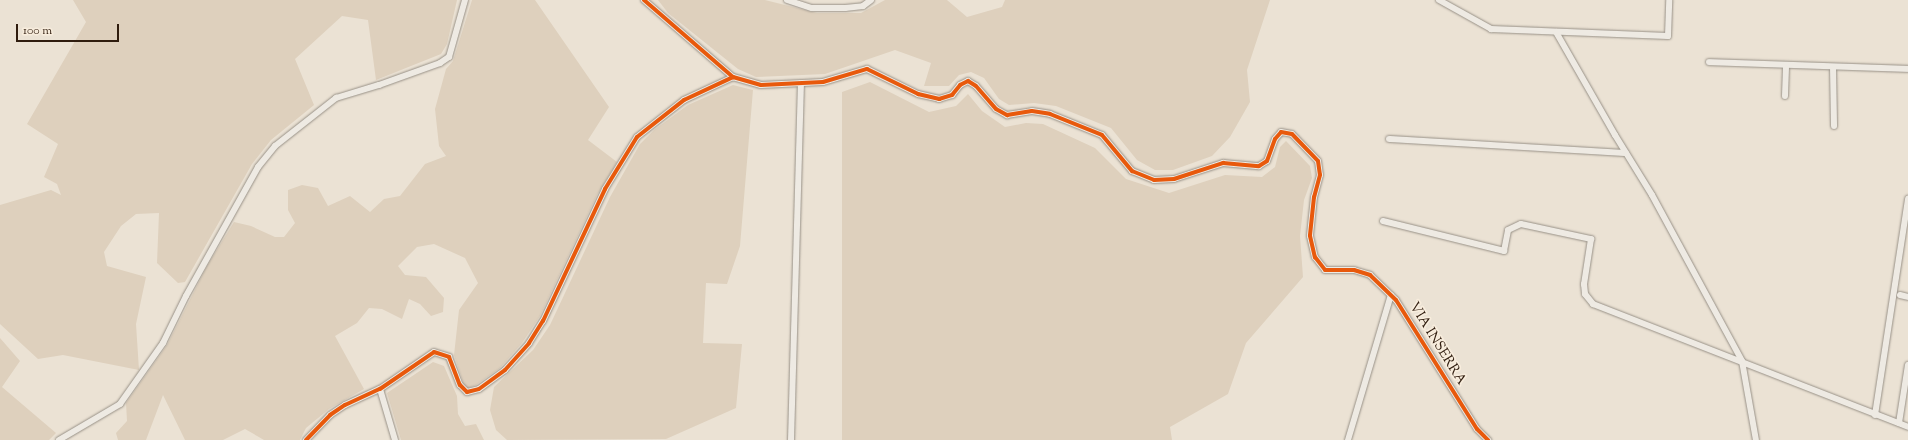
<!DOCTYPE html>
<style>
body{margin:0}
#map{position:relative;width:1908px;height:440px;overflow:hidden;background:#ebe2d4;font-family:"Sorts Mill Goudy",serif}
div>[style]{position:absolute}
.green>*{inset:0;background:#ded0bd}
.roads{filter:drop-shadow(0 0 1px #989187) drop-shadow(0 0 1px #989187)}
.minor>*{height:6px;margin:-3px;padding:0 3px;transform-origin:3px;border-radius:3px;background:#eeeae3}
.cycleway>*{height:4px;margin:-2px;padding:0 2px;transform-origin:2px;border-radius:2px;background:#e8590c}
span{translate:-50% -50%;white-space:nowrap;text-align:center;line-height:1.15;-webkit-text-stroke:3.5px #f8eddd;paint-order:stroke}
.street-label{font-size:14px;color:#2f1c0e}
.scale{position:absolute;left:16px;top:24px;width:103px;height:18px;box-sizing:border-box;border:2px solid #2f1c0e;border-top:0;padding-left:5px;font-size:12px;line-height:14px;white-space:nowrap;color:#2f1c0e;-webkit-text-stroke:3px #f8eddd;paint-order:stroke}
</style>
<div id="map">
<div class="green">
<i style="clip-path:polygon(73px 0,457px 0,447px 44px,441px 54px,376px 80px,368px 20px,342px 16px,295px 59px,314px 105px,271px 140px,252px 164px,185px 282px,178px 283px,157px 263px,159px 213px,136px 214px,121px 226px,104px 252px,107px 266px,146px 277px,136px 324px,139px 370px,63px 355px,38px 359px,0 324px,0 205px,51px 190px,61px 195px,57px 184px,44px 177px,58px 144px,27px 124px,86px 22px)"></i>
<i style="clip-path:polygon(472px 0,535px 0,609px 107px,588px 140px,617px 162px,597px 195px,540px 316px,522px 343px,500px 368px,476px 385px,468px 388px,464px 385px,454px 355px,459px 310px,478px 283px,465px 258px,434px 244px,417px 247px,398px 266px,405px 275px,426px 277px,444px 298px,443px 312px,431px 316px,420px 304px,409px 299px,402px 319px,382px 309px,369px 308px,357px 323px,335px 336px,364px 389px,329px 409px,306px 428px,300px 440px,264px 440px,245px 429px,223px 440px,185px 440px,163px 395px,146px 440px,118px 440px,116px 433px,127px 421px,126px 403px,167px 345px,207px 266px,234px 222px,251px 226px,275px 237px,284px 237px,295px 223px,288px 210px,288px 190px,302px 185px,318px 188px,328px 206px,350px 196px,370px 212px,384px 199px,400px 196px,425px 164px,446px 156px,439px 146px,435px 109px,446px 69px,453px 61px)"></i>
<i style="clip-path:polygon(658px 0,765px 0,817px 13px,861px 13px,885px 0,947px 0,967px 17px,1002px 7px,1005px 0,1270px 0,1247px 70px,1250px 102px,1230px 137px,1212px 156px,1173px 170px,1155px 170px,1137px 160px,1111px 128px,1056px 106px,1034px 103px,1009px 105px,999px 99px,984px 78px,971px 72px,959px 75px,949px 86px,924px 86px,931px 63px,895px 50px,825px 74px,756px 77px,738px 69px,668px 13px)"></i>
<i style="clip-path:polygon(870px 82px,929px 112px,956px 106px,968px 94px,982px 111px,1005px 127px,1026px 123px,1043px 124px,1095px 148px,1126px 179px,1169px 193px,1225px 175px,1262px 177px,1275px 167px,1280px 147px,1286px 141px,1310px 166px,1312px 178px,1304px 200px,1300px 236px,1303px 277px,1246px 343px,1228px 394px,1170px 427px,1172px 440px,842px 440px,842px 92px)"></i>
<i style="clip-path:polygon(733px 85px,753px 90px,740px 246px,727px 284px,706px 283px,703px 343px,742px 344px,736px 408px,666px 439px,507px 440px,496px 430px,490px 410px,494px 387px,533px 350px,550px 325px,610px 197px,640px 144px,654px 130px,688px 105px)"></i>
<i style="clip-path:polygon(0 338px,20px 361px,2px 387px,56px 433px,49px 440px,0 440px)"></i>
<i style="clip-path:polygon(433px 362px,444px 366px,457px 396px,458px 414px,465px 426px,476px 424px,484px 440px,401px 440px,387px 393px)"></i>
</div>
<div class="roads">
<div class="minor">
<i style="left:644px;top:0;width:118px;rotate:40.9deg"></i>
<i style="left:733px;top:77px;width:29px;rotate:16deg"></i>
<i style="left:761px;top:85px;width:62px;rotate:-2.8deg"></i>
<i style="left:823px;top:82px;width:46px;rotate:-16.5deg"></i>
<i style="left:867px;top:69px;width:57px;rotate:26.1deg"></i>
<i style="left:918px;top:94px;width:22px;rotate:13deg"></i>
<i style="left:939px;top:99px;width:14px;rotate:-17deg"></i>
<i style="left:952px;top:95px;width:13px;rotate:-51deg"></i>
<i style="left:960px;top:85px;width:9px;rotate:-27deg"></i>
<i style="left:968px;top:81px;width:9px;rotate:32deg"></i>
<i style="left:976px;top:86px;width:30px;rotate:49deg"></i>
<i style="left:996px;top:109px;width:13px;rotate:29deg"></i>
<i style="left:1007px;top:115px;width:25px;rotate:-9deg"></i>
<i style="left:1032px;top:111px;width:18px;rotate:9deg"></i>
<i style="left:1050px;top:114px;width:56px;rotate:22deg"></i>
<i style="left:1102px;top:135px;width:47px;rotate:50.2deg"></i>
<i style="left:1132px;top:171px;width:24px;rotate:22deg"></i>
<i style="left:1154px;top:180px;width:20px;rotate:-3deg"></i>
<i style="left:1174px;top:179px;width:52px;rotate:-18.1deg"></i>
<i style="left:1223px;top:163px;width:36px;rotate:5deg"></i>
<i style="left:1259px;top:166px;width:9px;rotate:-32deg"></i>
<i style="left:1267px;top:161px;width:23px;rotate:-70deg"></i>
<i style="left:1275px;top:139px;width:9px;rotate:-49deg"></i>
<i style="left:1281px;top:132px;width:11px;rotate:10deg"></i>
<i style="left:1292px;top:134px;width:37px;rotate:46deg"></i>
<i style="left:1318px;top:161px;width:14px;rotate:82deg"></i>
<i style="left:1320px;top:175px;width:23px;rotate:105deg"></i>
<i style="left:1314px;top:197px;width:39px;rotate:96deg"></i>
<i style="left:1310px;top:236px;width:22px;rotate:77deg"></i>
<i style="left:1315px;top:257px;width:16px;rotate:52deg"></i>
<i style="left:1325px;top:270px;width:29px"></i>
<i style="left:1354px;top:270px;width:17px;rotate:17deg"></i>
<i style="left:1370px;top:275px;width:36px;rotate:44deg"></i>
<i style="left:1396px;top:300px;width:152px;rotate:57.9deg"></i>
<i style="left:1477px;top:429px;width:16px;rotate:45deg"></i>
<i style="left:787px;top:0;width:26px;rotate:18deg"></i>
<i style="left:812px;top:8px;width:33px"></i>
<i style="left:845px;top:8px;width:18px;rotate:-6deg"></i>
<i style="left:863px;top:6px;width:10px;rotate:-37deg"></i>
<i style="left:1439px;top:0;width:60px;rotate:29.1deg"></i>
<i style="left:1491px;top:29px;width:177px;rotate:2.3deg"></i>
<i style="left:1668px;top:36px;width:36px;rotate:-88deg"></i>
<i style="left:1556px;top:32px;width:119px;rotate:60.2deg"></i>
<i style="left:1615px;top:135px;width:70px;rotate:58.3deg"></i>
<i style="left:1652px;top:195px;width:189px;rotate:61.5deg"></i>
<i style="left:1742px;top:361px;width:80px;rotate:80deg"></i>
<i style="left:1709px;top:62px;width:199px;rotate:2deg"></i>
<i style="left:1833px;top:67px;width:59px;rotate:89deg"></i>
<i style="left:1785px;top:96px;width:31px;rotate:-88deg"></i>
<i style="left:1389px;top:139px;width:237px;rotate:3.4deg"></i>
<i style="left:1383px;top:221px;width:125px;rotate:13.9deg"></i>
<i style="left:1504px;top:251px;width:21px;rotate:-79deg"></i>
<i style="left:1508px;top:230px;width:14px;rotate:-25deg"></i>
<i style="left:1521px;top:224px;width:72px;rotate:12.1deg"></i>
<i style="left:1591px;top:239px;width:46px;rotate:98.8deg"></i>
<i style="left:1584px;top:284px;width:10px;rotate:84deg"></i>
<i style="left:1585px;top:294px;width:13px;rotate:51deg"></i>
<i style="left:1593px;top:304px;width:338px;rotate:21.3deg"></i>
<i style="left:1900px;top:295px;width:8px;rotate:14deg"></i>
<i style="left:380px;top:389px;width:53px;rotate:73.6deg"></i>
<i style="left:1875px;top:415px;width:219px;rotate:-81.3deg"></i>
<i style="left:1899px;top:423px;width:59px;rotate:-81.2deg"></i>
<i style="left:59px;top:440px;width:71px;rotate:-30.5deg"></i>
<i style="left:120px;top:404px;width:75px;rotate:-54.8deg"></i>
<i style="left:163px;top:343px;width:52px;rotate:-63.9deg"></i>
<i style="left:186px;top:296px;width:148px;rotate:-60.8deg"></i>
<i style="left:258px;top:167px;width:27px;rotate:-51deg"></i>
<i style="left:275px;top:146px;width:78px;rotate:-38.2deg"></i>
<i style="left:336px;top:98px;width:45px;rotate:-16.8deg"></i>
<i style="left:379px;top:85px;width:65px;rotate:-19.8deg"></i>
<i style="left:440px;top:63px;width:11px;rotate:-34deg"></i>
<i style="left:449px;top:57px;width:59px;rotate:-74.3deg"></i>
<i style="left:306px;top:440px;width:35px;rotate:-46deg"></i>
<i style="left:330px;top:415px;width:18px;rotate:-34deg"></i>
<i style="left:345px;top:405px;width:38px;rotate:-25deg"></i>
<i style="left:380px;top:389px;width:65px;rotate:-34.4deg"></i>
<i style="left:434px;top:352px;width:16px;rotate:18deg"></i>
<i style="left:449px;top:357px;width:30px;rotate:69deg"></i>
<i style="left:460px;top:385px;width:10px;rotate:45deg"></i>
<i style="left:467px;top:392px;width:12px;rotate:-14deg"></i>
<i style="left:479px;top:389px;width:32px;rotate:-36deg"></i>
<i style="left:505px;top:370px;width:36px;rotate:-48deg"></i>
<i style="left:529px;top:343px;width:26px;rotate:-58deg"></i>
<i style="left:543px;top:321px;width:146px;rotate:-64.8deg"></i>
<i style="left:605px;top:189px;width:61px;rotate:-58.4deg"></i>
<i style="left:637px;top:137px;width:60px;rotate:-38.2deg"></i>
<i style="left:684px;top:100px;width:54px;rotate:-25.1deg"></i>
<i style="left:791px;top:440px;width:357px;rotate:-88.4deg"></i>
<i style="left:1348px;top:440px;width:151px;rotate:-73.5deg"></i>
</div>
</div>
<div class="cycleway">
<i style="left:644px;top:0;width:118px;rotate:40.9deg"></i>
<i style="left:733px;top:77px;width:29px;rotate:16deg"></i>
<i style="left:761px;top:85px;width:62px;rotate:-2.8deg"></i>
<i style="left:823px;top:82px;width:46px;rotate:-16.5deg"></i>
<i style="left:867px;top:69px;width:57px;rotate:26.1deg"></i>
<i style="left:918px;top:94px;width:22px;rotate:13deg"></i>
<i style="left:939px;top:99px;width:14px;rotate:-17deg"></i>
<i style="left:952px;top:95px;width:13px;rotate:-51deg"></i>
<i style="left:960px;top:85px;width:9px;rotate:-27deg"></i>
<i style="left:968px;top:81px;width:9px;rotate:32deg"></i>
<i style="left:976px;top:86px;width:30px;rotate:49deg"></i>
<i style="left:996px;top:109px;width:13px;rotate:29deg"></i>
<i style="left:1007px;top:115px;width:25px;rotate:-9deg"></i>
<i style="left:1032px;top:111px;width:18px;rotate:9deg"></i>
<i style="left:1050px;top:114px;width:56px;rotate:22deg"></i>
<i style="left:1102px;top:135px;width:47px;rotate:50.2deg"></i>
<i style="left:1132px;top:171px;width:24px;rotate:22deg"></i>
<i style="left:1154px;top:180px;width:20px;rotate:-3deg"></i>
<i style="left:1174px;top:179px;width:52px;rotate:-18.1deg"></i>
<i style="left:1223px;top:163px;width:36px;rotate:5deg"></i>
<i style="left:1259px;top:166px;width:9px;rotate:-32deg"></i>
<i style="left:1267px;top:161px;width:23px;rotate:-70deg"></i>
<i style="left:1275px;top:139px;width:9px;rotate:-49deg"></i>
<i style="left:1281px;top:132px;width:11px;rotate:10deg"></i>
<i style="left:1292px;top:134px;width:37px;rotate:46deg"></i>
<i style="left:1318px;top:161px;width:14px;rotate:82deg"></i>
<i style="left:1320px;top:175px;width:23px;rotate:105deg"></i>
<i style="left:1314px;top:197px;width:39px;rotate:96deg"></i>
<i style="left:1310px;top:236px;width:22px;rotate:77deg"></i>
<i style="left:1315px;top:257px;width:16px;rotate:52deg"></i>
<i style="left:1325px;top:270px;width:29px"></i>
<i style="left:1354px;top:270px;width:17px;rotate:17deg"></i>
<i style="left:1370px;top:275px;width:36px;rotate:44deg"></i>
<i style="left:1396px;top:300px;width:152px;rotate:57.9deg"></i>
<i style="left:1477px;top:429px;width:16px;rotate:45deg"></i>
<i style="left:306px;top:440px;width:35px;rotate:-46deg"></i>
<i style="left:330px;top:415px;width:18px;rotate:-34deg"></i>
<i style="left:345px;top:405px;width:38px;rotate:-25deg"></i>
<i style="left:380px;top:389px;width:65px;rotate:-34.4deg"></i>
<i style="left:434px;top:352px;width:16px;rotate:18deg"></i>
<i style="left:449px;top:357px;width:30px;rotate:69deg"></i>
<i style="left:460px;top:385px;width:10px;rotate:45deg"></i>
<i style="left:467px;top:392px;width:12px;rotate:-14deg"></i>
<i style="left:479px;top:389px;width:32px;rotate:-36deg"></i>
<i style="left:505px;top:370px;width:36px;rotate:-48deg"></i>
<i style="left:529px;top:343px;width:26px;rotate:-58deg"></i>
<i style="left:543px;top:321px;width:146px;rotate:-64.8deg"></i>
<i style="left:605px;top:189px;width:61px;rotate:-58.4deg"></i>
<i style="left:637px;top:137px;width:60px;rotate:-38.2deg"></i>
<i style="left:684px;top:100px;width:54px;rotate:-25.1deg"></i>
</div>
<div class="street-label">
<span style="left:1437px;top:344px;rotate:58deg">VIA INSERRA</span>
</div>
<div class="scale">100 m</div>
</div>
